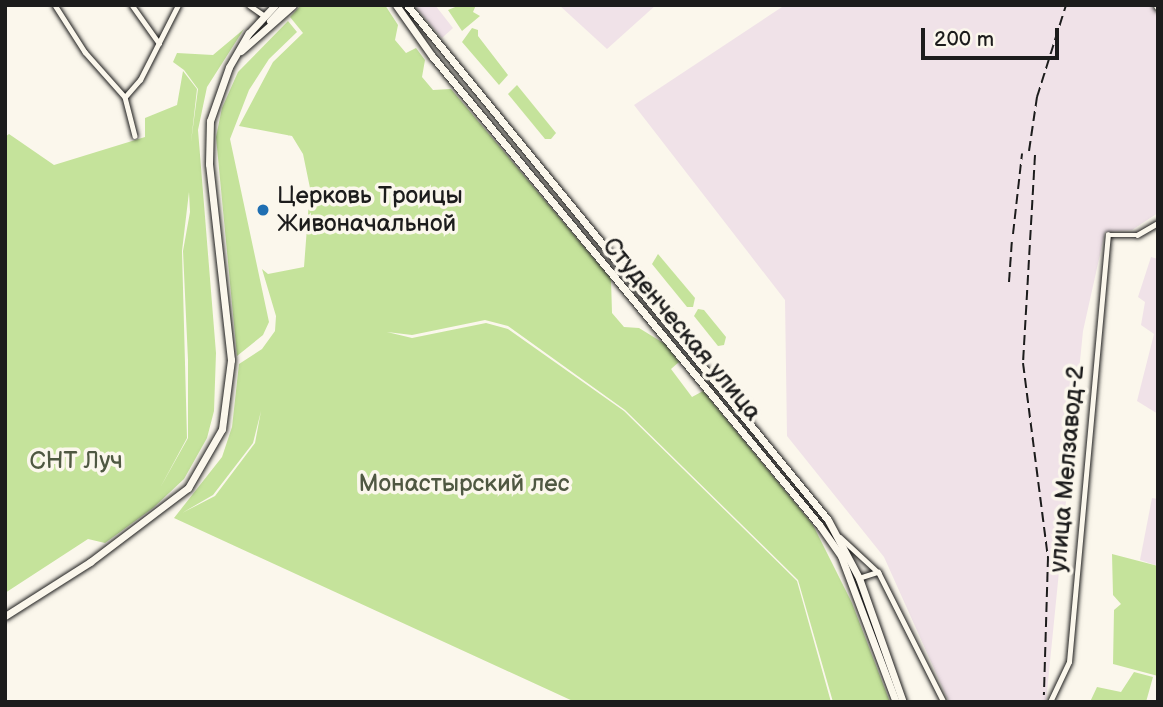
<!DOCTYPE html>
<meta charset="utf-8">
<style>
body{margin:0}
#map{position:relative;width:1163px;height:707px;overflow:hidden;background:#fbf7ec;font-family:"Balsamiq Sans",sans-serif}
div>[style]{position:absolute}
.built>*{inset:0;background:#f0e2e8}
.green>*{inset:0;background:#c5e39b}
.roads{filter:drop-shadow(0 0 2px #1c1c1c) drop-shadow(0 0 2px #1c1c1c)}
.street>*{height:4.5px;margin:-2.25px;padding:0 2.25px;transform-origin:2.25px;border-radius:2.25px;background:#fbf7ec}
.secondary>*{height:7px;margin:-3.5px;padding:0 3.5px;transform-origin:3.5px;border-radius:3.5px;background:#fbf7ec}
.rail>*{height:2px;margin-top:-1px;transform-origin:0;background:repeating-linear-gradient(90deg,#1c1c1c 0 10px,transparent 0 15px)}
.dots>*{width:19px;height:19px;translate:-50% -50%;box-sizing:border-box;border:4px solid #fbf7ec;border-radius:50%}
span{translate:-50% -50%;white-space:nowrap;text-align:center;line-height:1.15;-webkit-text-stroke:7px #fbf7ec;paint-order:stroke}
.poi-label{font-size:24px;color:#1c1c1c}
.left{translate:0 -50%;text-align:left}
.street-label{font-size:24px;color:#1c1c1c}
.park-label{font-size:24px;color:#4f5842}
.frame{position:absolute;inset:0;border:7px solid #1c1c1c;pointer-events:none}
.scale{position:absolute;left:921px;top:28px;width:138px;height:32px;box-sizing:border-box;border:4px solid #1c1c1c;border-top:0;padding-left:9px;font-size:21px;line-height:24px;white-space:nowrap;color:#1c1c1c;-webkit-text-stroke:5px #fbf7ec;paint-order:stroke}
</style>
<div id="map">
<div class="built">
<i style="clip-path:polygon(414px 5px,435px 5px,453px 28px,442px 38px)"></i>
<i style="clip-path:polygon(559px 5px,656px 5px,607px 49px)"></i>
<i style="clip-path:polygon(785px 5px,1151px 5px,1158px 15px,1158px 213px,1132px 230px,1105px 232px,1083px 331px,1046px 702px,949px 702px,884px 557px,787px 436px,785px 300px,634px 105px)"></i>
<i style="clip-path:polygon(1151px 257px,1158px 259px,1158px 414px,1137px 401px,1154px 334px,1141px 325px,1145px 302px,1138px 297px)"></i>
<i style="clip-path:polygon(1152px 498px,1158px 499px,1158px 566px,1140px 560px)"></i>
</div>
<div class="green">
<i style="clip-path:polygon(evenodd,301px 5px,385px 5px,398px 25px,395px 40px,406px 53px,416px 48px,425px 60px,422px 77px,433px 90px,451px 89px,611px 279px,612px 313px,624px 327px,639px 328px,665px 344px,679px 362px,671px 369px,692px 397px,703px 391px,813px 525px,852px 603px,890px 702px,833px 702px,798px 580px,625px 410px,508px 326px,485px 320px,412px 335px,387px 332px,412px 338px,486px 323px,508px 329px,624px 411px,797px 581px,831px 702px,575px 702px,174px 518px,222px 457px,232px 427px,239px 364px,262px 349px,275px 331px,276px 316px,262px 269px,268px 274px,304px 267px,310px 188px,303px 154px,292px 136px,239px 126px,273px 62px,303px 33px,290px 17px,301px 5px,261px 411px,255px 443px,215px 496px,182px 513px,213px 495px,253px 443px,261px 411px)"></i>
<i style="clip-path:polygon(460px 5px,476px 5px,473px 12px,480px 16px,462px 31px,448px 10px)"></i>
<i style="clip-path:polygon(288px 21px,297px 32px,269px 59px,249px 90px,230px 139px,269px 322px,263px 335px,237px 356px,216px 137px,222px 108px,238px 72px)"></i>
<i style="clip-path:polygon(472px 28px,478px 30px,478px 36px,508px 75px,499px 85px,462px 42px)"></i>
<i style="clip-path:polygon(evenodd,244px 29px,207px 87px,198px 130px,216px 353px,214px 411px,207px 438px,184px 479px,153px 508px,105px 543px,88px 539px,5px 593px,5px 137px,9px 134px,54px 165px,145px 137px,145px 118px,177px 105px,183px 71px,197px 89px,191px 142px,198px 89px,184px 70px,173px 62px,177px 53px,213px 55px,244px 29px,189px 192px,190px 212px,183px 251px,188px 360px,188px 438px,160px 488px,187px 438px,182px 251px,189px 192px)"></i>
<i style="clip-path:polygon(517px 85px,556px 133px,551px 139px,545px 139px,508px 94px)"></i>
<i style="clip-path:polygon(658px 254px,695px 298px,693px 307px,687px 307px,652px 264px)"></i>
<i style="clip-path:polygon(643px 271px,678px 314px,676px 320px,635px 273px)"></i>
<i style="clip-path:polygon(698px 309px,704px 310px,726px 337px,724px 345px,718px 346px,694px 316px)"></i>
<i style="clip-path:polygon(681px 322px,710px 353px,709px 358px,677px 325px)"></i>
<i style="clip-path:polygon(1112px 554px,1158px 566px,1158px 676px,1113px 664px,1114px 610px,1121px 604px,1113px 595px)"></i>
<i style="clip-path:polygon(1134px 672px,1153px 677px,1146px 702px,1090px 702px,1097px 687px,1121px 692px)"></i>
</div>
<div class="roads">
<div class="street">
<i style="left:55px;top:5px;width:56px;rotate:57.4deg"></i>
<i style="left:85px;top:52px;width:60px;rotate:48.4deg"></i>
<i style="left:125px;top:97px;width:40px;rotate:75.6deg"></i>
<i style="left:132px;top:5px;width:47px;rotate:54.6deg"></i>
<i style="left:249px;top:5px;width:19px;rotate:35deg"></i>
<i style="left:1156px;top:5px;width:4px;rotate:56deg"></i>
<i style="left:125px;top:97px;width:23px;rotate:-49deg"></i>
<i style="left:140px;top:80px;width:84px;rotate:-63.1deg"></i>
<i style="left:840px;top:537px;width:53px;rotate:42.7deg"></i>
<i style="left:879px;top:573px;width:144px;rotate:63.3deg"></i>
<i style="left:859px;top:578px;width:20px;rotate:-18deg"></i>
<i style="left:1050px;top:702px;width:44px;rotate:-64.6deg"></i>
<i style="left:1069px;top:662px;width:429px;rotate:-84.8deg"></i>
<i style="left:1108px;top:235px;width:29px"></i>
<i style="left:1137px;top:235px;width:24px;rotate:-30deg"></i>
</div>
<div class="secondary">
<i style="left:396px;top:5px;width:62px;rotate:54.8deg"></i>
<i style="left:432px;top:56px;width:609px;rotate:50.46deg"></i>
<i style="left:820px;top:526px;width:37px;rotate:55deg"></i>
<i style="left:841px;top:556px;width:156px;rotate:69.4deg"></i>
<i style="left:407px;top:5px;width:665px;rotate:50.73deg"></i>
<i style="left:828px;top:520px;width:66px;rotate:61.9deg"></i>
<i style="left:859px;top:578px;width:132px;rotate:70.5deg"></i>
<i style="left:270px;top:21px;width:22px;rotate:-47deg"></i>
<i style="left:241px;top:51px;width:69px;rotate:-41.5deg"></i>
<i style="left:5px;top:616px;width:101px;rotate:-32.4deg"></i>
<i style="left:90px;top:562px;width:123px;rotate:-37.1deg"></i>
<i style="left:188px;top:488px;width:68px;rotate:-60deg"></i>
<i style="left:222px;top:429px;width:70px;rotate:-82.6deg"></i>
<i style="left:231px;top:360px;width:197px;rotate:-96.4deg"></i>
<i style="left:209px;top:164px;width:43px;rotate:-88.7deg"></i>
<i style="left:210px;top:121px;width:57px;rotate:-70.6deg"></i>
<i style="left:229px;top:67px;width:39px;rotate:-60deg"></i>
<i style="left:249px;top:33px;width:38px;rotate:-47deg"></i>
</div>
</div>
<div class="rail">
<i style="left:1029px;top:151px;width:55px;rotate:-81.6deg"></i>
<i style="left:1037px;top:97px;width:96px;rotate:-72.5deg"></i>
<i style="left:1035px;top:155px;width:208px;rotate:93.3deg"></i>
<i style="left:1023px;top:363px;width:196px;rotate:82.7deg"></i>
<i style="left:1048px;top:557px;width:138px;rotate:91.7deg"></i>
<i style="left:1013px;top:234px;width:81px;rotate:-83.6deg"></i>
<i style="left:1009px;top:282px;width:43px;rotate:-86deg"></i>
</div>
<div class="dots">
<i style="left:263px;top:210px;background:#1f6fb2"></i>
</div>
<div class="poi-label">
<span class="left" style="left:277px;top:210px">Церковь Троицы<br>Живоначальной</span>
</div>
<div class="street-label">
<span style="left:682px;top:329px;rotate:50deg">Студенческая улица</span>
<span style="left:1067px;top:469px;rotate:-85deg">улица Мелзавод-2</span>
</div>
<div class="park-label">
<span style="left:76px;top:461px">СНТ Луч</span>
<span style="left:464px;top:484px">Монастырский лес</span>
</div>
<div class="frame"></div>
<div class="scale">200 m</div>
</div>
